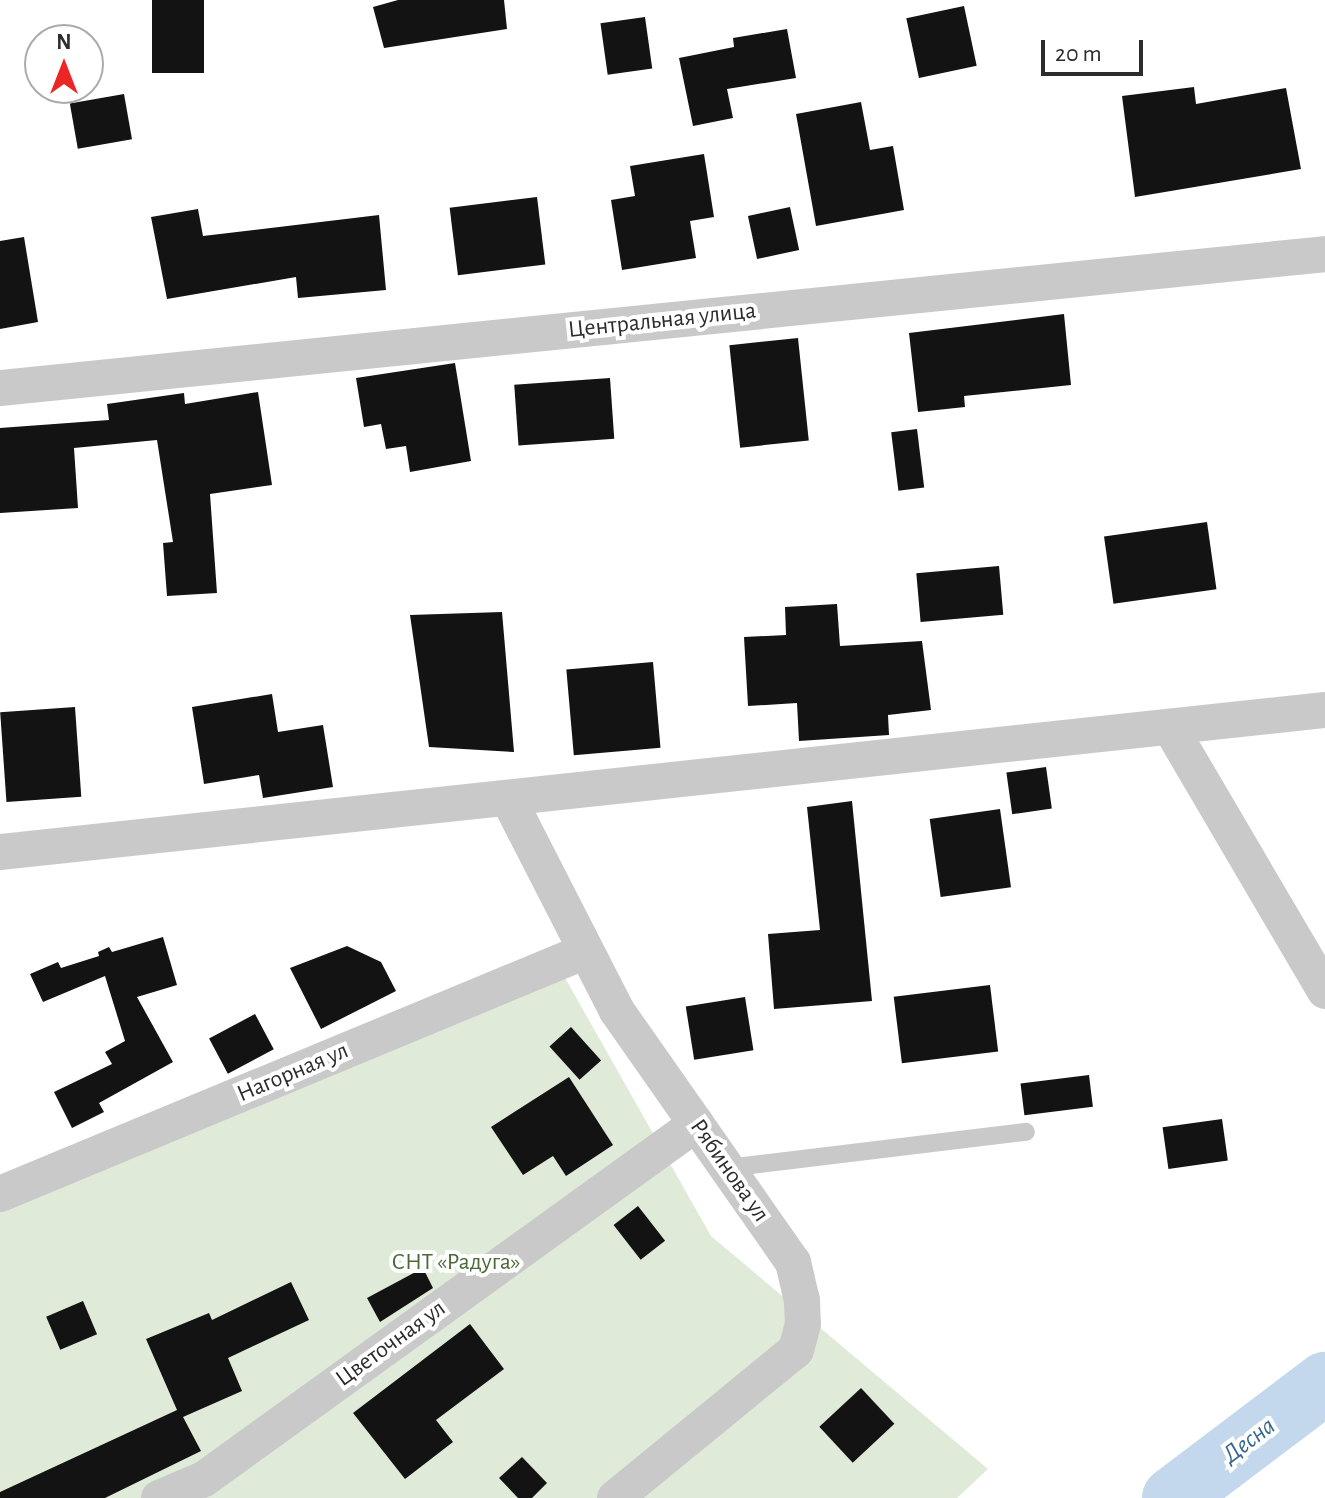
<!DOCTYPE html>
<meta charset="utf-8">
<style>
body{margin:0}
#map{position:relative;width:1325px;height:1498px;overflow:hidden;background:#fff;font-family:"Alegreya Sans",sans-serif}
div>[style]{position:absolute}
.green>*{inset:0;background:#e0ead8}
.river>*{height:62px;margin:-31px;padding:0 31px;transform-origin:31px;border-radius:31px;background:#c3d8ec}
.building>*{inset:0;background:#131313;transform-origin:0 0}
.lane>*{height:18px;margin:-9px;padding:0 9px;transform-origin:9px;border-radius:9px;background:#c9c9c9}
.street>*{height:36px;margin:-18px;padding:0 18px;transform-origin:18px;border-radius:18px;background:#c9c9c9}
span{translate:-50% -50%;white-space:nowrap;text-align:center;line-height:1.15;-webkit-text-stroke:8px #fff;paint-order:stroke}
.street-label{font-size:24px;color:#2c2c2c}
.park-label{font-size:24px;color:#4b6838}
.water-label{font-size:26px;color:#376790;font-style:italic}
.north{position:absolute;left:24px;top:24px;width:80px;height:80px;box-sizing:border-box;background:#fff;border:2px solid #ababab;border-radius:50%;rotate:0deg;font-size:22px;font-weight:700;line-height:32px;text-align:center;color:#2c2c2c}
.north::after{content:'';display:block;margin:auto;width:28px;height:36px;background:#ec2525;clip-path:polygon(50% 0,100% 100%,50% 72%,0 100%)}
.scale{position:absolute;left:1041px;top:40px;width:102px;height:36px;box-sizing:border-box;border:4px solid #2c2c2c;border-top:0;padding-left:10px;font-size:24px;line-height:28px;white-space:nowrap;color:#2c2c2c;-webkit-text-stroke:6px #fff;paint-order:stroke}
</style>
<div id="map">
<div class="green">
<i style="clip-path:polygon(560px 969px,711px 1236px,988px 1469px,957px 1498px,0 1498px,0 1191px)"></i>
</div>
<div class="river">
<i style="left:1173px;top:1498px;width:191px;rotate:-37.1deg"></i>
</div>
<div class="building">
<i style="left:152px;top:0;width:52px;height:73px"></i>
<i style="clip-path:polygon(398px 0,504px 0,507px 29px,384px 48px,373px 7px)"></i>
<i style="left:964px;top:6px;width:61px;height:59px;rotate:78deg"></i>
<i style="left:645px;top:17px;width:52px;height:45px;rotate:82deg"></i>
<i style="clip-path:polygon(787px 29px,796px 78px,727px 89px,733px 118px,693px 126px,679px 58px,734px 47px,733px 38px)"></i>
<i style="clip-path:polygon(1194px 87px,1196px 104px,1286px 88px,1301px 169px,1135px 197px,1122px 96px)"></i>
<i style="left:124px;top:94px;width:46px;height:55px;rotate:80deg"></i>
<i style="clip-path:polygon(861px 102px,870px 150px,893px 146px,904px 210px,816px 226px,796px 114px)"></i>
<i style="clip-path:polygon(704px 154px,714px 217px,690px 221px,696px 258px,622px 270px,611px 200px,635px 196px,630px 166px)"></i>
<i style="left:537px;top:197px;width:68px;height:88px;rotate:83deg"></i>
<i style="left:790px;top:207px;width:44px;height:43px;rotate:78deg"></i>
<i style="clip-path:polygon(198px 209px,203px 236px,379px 215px,386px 290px,298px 298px,296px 277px,167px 299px,151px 217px)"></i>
<i style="clip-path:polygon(24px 237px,38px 322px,0 329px,0 241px)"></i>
<i style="clip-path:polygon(1064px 314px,1071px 385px,964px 396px,965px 407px,918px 412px,909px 333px)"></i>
<i style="left:798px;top:338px;width:103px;height:69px;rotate:84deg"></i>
<i style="clip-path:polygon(455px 363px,471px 461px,410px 472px,406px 446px,386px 449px,381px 424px,364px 427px,356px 378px)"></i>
<i style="left:610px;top:378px;width:61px;height:96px;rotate:86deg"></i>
<i style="clip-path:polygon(258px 392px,272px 485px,210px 494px,217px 593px,167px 596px,163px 543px,173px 542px,157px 440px,74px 448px,78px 508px,0 513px,0 428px,109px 420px,107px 404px,184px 393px,185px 404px)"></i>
<i style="left:917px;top:429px;width:59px;height:26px;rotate:83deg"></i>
<i style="left:1207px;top:522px;width:68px;height:104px;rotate:82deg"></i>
<i style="left:999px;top:566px;width:49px;height:83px;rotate:85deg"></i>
<i style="clip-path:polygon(837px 604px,840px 646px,922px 641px,931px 710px,888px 715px,889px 735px,799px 741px,797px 703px,748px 706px,744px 637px,786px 635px,785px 607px)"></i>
<i style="clip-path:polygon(502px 612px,514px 752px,429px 747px,410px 615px)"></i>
<i style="left:653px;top:662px;width:86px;height:87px;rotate:85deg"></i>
<i style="clip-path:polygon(272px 694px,278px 732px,323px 725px,333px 787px,263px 798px,259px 775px,204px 784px,192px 707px)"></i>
<i style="left:75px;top:707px;width:90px;height:75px;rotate:86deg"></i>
<i style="left:1046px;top:767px;width:42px;height:40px;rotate:82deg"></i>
<i style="clip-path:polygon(852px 801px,872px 1001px,774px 1009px,768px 934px,820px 930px,807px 807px)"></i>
<i style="left:1000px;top:809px;width:79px;height:71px;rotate:82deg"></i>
<i style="clip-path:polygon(163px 937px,177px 985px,137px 997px,173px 1062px,99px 1103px,104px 1112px,72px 1128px,54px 1092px,112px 1064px,105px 1052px,125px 1041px,105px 976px,43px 1002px,30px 974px,58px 962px,61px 968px,99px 956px,98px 952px,109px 947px,112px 952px)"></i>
<i style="clip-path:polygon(347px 946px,381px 962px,396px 991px,321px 1029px,290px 968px)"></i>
<i style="left:990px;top:985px;width:67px;height:97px;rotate:83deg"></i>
<i style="left:745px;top:997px;width:54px;height:60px;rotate:81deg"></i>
<i style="left:255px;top:1014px;width:40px;height:52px;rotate:62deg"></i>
<i style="left:571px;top:1027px;width:45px;height:29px;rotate:48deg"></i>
<i style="left:1089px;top:1075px;width:32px;height:69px;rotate:83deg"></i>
<i style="clip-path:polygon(569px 1077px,613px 1145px,566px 1176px,553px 1156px,523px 1175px,491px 1127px)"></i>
<i style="left:1222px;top:1119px;width:42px;height:60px;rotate:82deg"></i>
<i style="left:638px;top:1206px;width:44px;height:31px;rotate:52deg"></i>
<i style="clip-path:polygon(423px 1268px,433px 1288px,380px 1322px,367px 1298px)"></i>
<i style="clip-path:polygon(291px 1282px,309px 1320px,228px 1358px,242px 1391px,183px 1417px,201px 1451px,105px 1498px,0 1498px,0 1492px,177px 1410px,146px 1339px,209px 1313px,212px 1320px)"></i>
<i style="left:83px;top:1301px;width:36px;height:40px;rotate:67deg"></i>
<i style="clip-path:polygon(470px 1324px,504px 1369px,436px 1420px,453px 1442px,405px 1479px,353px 1413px)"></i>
<i style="left:861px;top:1388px;width:49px;height:57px;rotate:47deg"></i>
<i style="clip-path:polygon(522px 1457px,547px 1483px,532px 1498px,518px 1498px,499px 1478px)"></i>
</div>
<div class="lane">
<i style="left:727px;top:1168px;width:301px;rotate:-6.9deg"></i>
</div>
<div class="street">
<i style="left:0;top:388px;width:1332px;rotate:-5.77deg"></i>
<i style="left:1170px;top:727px;width:306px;rotate:59.6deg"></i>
<i style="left:508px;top:798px;width:239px;rotate:62.9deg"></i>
<i style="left:617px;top:1011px;width:307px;rotate:55deg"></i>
<i style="left:793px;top:1262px;width:39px;rotate:77deg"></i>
<i style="left:802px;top:1300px;width:24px;rotate:88deg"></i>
<i style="left:803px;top:1324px;width:27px;rotate:105deg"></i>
<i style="left:796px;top:1350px;width:234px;rotate:140.7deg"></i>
<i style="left:0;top:852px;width:1333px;rotate:-6.12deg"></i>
<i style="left:0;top:1194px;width:634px;rotate:-22.52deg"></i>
<i style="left:159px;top:1498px;width:49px;rotate:-22.9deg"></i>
<i style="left:204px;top:1479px;width:607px;rotate:-35.81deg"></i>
</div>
<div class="street-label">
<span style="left:662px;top:321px;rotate:-6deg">Центральная улица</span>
<span style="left:293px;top:1073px;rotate:-23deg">Нагорная ул</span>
<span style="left:729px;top:1171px;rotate:55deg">Рябинова ул</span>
<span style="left:391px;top:1344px;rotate:-36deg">Цветочная ул</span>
</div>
<div class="park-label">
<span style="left:456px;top:1263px">СНТ «Радуга»</span>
</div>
<div class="water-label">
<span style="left:1249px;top:1441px;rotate:-37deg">Десна</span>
</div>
<div class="north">N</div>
<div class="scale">20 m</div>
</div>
